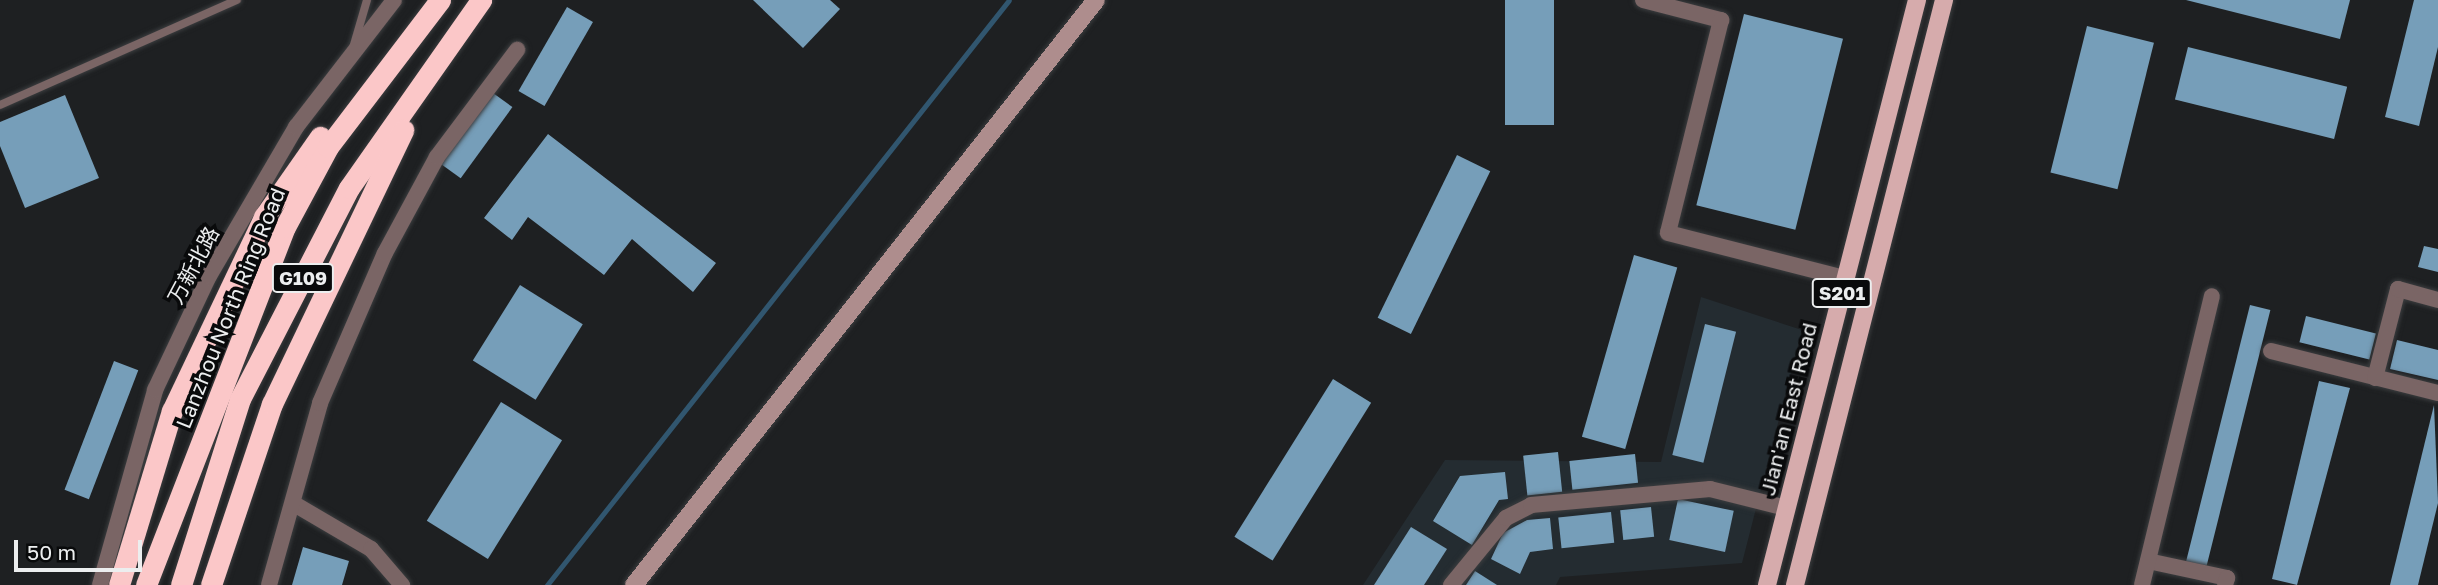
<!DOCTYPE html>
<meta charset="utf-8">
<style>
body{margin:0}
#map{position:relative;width:2438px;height:585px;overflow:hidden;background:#1e2022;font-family:"Golos Text","Noto Sans SC",sans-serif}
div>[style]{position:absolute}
.built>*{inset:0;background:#242c31}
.stream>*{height:5px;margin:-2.5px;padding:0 2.5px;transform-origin:2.5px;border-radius:2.5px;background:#31566f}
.building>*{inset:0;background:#769eb9;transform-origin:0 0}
.roads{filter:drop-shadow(0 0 2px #3b3d3f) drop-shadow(0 0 2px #3b3d3f)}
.lane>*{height:8px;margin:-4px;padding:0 4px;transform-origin:4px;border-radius:4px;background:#7a6565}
.street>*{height:16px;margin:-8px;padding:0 8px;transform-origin:8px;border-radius:8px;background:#7a6565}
.secondary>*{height:18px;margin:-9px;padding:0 9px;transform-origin:9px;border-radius:9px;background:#ae8d8d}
.primary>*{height:18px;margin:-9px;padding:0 9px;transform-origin:9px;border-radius:9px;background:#d6abac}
.highway>*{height:21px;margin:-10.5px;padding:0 10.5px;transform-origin:10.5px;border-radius:10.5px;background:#fbc7c8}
span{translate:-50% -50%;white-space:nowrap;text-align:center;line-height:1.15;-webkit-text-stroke:7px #090a0b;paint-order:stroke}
.shield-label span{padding:2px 5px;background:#090a0b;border:2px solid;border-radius:5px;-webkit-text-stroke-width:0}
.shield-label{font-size:19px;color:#eceeef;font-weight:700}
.street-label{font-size:21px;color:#eceeef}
.scale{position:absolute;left:14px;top:540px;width:128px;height:32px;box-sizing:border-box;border:4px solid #eceeef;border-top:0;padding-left:9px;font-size:21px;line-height:24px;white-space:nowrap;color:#eceeef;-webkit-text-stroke:5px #090a0b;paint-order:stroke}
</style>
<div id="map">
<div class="built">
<i style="clip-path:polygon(1701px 297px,1802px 330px,1742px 563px,1560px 577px,1556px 585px,1363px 585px,1445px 460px,1661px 462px)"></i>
</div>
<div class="stream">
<i style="left:547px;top:585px;width:745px;rotate:-51.7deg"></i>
</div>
<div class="building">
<i style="clip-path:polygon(753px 0,830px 0,840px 9px,803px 48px)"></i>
<i style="left:1505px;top:0;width:49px;height:125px"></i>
<i style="clip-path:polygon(2186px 0,2350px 0,2340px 39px)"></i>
<i style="clip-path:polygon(2414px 0,2438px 0,2438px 47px,2419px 126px,2385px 117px)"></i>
<i style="left:567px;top:7px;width:30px;height:97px;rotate:30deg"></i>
<i style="left:1744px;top:14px;width:102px;height:197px;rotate:14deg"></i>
<i style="left:2087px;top:26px;width:69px;height:151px;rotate:14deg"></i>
<i style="left:2188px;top:47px;width:164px;height:54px;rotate:14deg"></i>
<i style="left:493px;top:93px;width:24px;height:88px;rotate:36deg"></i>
<i style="clip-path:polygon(65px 95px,99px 178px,25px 208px,0 146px,0 122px)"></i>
<i style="clip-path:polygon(548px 134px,716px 263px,693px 292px,632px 239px,604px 275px,528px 217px,512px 240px,484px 218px)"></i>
<i style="left:1457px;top:155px;width:37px;height:181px;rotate:26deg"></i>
<i style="clip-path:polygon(2424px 246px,2438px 249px,2438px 272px,2418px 267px)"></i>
<i style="left:1634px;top:255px;width:45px;height:189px;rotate:16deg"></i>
<i style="left:520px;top:285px;width:74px;height:89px;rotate:32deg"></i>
<i style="left:2250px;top:305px;width:21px;height:265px;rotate:14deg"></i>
<i style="left:2306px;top:316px;width:72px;height:27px;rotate:14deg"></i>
<i style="left:1705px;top:324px;width:32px;height:135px;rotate:14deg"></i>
<i style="clip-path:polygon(2397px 340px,2438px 350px,2438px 380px,2390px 369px)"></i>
<i style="left:114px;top:361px;width:26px;height:138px;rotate:21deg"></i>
<i style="left:1333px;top:379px;width:45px;height:186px;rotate:32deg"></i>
<i style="clip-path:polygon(2319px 381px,2350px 388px,2297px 585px,2272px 579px)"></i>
<i style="left:501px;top:402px;width:72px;height:140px;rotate:32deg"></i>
<i style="clip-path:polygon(2434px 405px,2438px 503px,2418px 585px,2390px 585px)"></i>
<i style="left:1558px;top:452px;width:40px;height:35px;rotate:84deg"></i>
<i style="left:1635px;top:454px;width:29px;height:66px;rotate:84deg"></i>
<i style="clip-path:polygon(1505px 472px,1508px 499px,1499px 500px,1472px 545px,1433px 521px,1460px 476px)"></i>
<i style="left:1678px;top:499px;width:57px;height:42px;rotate:12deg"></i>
<i style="left:1651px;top:507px;width:30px;height:31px;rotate:84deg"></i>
<i style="left:1611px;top:512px;width:31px;height:53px;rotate:84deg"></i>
<i style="clip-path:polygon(1550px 518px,1553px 549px,1530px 552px,1520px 574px,1491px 559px,1503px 533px,1527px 520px)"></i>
<i style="clip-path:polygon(1411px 527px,1447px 549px,1424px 585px,1374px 585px)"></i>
<i style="clip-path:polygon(303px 547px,349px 561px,342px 585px,292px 585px)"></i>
<i style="clip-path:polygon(1475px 571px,1497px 585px,1466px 585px)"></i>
</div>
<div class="roads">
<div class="lane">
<i style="left:353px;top:48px;width:50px;rotate:-73.7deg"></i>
<i style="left:0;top:105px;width:259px;rotate:-23.9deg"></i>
</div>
<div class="street">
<i style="left:1643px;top:0;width:81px;rotate:14.4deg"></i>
<i style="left:1721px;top:20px;width:219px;rotate:104deg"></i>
<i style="left:1668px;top:233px;width:183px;rotate:14.3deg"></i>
<i style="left:2271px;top:351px;width:172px;rotate:14.1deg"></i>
<i style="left:2375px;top:378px;width:92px;rotate:-75.5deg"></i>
<i style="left:2398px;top:289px;width:41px;rotate:15.4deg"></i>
<i style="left:296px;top:505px;width:87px;rotate:30.4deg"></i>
<i style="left:371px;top:549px;width:48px;rotate:49.3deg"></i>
<i style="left:2148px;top:561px;width:81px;rotate:12.1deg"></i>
<i style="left:2227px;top:578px;width:7px;rotate:106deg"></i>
<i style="left:100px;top:585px;width:203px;rotate:-74.2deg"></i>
<i style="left:155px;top:390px;width:126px;rotate:-64.7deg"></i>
<i style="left:209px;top:276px;width:173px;rotate:-59.7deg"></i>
<i style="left:296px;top:127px;width:160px;rotate:-52.3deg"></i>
<i style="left:269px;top:585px;width:189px;rotate:-74.3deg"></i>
<i style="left:320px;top:403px;width:163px;rotate:-66.6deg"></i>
<i style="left:385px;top:253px;width:109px;rotate:-61.6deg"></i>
<i style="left:437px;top:157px;width:134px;rotate:-53.2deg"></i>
<i style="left:1451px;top:585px;width:87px;rotate:-50.6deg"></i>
<i style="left:1506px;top:518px;width:28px;rotate:-27deg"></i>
<i style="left:1531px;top:505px;width:180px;rotate:-5.1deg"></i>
<i style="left:1710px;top:489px;width:78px;rotate:14deg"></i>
<i style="left:2142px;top:585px;width:297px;rotate:-76.4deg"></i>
</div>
<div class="secondary">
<i style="left:634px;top:585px;width:745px;rotate:-51.7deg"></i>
</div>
<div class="primary">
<i style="left:1767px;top:585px;width:604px;rotate:-75.62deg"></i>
<i style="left:1795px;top:585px;width:604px;rotate:-75.71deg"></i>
</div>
<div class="highway">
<i style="left:119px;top:585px;width:182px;rotate:-73.1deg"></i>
<i style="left:172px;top:411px;width:215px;rotate:-64.6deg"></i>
<i style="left:264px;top:217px;width:98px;rotate:-55deg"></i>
<i style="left:146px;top:585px;width:384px;rotate:-68.8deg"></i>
<i style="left:285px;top:227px;width:91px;rotate:-61.7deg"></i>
<i style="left:328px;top:147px;width:185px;rotate:-52.7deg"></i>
<i style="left:181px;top:585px;width:195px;rotate:-72.4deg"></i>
<i style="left:240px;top:399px;width:237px;rotate:-62.7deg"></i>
<i style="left:349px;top:188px;width:230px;rotate:-54.9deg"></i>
<i style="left:211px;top:585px;width:191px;rotate:-71.4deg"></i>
<i style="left:272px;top:404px;width:304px;rotate:-64.4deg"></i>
</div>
</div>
<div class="shield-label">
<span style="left:303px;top:278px">G109</span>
<span style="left:1842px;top:293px">S201</span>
</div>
<div class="street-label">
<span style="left:193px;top:265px;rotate:-62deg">万新北路</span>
<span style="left:230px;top:308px;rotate:-68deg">Lanzhou North Ring Road</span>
<span style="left:1788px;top:409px;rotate:-76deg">Jian'an East Road</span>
</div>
<div class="scale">50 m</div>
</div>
